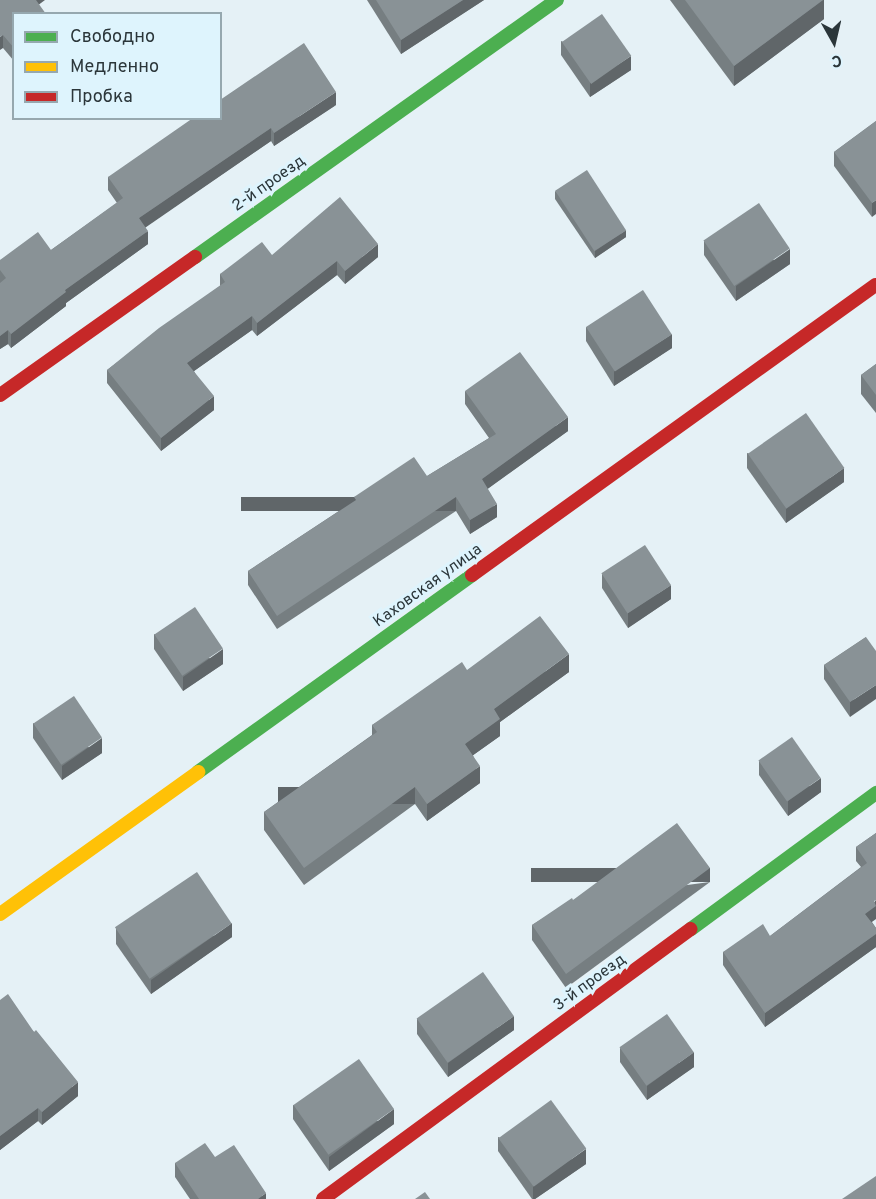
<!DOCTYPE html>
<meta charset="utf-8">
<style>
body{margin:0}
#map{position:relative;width:876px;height:1199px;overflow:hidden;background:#e5f1f6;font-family:Overpass,sans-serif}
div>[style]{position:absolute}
.fast>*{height:14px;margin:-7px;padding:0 7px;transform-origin:7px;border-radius:7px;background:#4caf50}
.slow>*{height:14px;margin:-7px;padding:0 7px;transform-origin:7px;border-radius:7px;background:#ffc107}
.jam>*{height:14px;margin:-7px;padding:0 7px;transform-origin:7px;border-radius:7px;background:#c62828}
.wall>*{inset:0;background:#767e81}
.shaded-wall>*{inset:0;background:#606669;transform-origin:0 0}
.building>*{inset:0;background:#899296;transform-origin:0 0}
span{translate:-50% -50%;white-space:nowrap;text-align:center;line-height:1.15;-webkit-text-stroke:6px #def4fd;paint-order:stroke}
.street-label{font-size:16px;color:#2b363a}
.legend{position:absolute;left:12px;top:12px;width:210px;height:108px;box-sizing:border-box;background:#def4fd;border:2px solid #96a8af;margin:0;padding:8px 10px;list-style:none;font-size:18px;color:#2b363a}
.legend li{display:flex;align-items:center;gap:12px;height:30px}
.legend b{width:30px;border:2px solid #96a8af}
.north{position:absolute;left:804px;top:12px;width:60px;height:60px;-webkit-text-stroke:4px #def4fd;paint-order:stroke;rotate:172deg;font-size:16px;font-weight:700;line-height:24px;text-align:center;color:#2b363a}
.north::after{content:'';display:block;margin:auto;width:21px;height:27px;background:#2b363a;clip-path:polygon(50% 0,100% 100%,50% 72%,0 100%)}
</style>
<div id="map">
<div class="fast">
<i style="left:195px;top:257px;width:444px;rotate:-35.4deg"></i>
<i style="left:198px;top:772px;width:337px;rotate:-35.7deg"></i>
<i style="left:691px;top:929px;width:230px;rotate:-36.3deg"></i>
</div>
<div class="slow">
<i style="left:0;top:914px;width:244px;rotate:-35.6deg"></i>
</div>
<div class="jam">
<i style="left:0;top:395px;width:239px;rotate:-35.3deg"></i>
<i style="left:472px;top:575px;width:497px;rotate:-35.7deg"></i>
<i style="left:323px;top:1199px;width:456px;rotate:-36.3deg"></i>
</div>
<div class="wall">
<i style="clip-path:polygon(0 0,14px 14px,14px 61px,3px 48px)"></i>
<i style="clip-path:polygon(367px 0,484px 0,401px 54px)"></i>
<i style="clip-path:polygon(670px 0,824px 0,824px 19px,734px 86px)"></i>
<i style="clip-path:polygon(561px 41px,631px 70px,590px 97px,561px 55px)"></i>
<i style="clip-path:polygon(336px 105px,274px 146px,271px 141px,145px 227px,148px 244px,66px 303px,66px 306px,11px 348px,8px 344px,0 349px,0 260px,51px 250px,117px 203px,108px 190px,108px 177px)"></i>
<i style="clip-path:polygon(876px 121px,872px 217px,834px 166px,834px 152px)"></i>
<i style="clip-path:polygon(555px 191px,626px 237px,595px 258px,555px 199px)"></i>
<i style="clip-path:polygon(704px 241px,790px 264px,736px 301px,704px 255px)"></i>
<i style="clip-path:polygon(272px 255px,378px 257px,345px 284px,337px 275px,257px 336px,252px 330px,194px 371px,214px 410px,161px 451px,107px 383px,107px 370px,220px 286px,220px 274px)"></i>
<i style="clip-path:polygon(586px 327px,672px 348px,614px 386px,586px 341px)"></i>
<i style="clip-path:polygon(876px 364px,876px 413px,861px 394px,861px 375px)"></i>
<i style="clip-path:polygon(465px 391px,568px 431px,487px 489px,497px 517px,470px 534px,456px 511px,277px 629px,248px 585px,248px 571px,354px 501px,354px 497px,427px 476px,489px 438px,465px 404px)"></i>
<i style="clip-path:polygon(747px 453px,844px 482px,786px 523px,747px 468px)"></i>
<i style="clip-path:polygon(602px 574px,671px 599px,628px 628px,602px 588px)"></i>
<i style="clip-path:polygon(154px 634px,223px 664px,183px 691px,154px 649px)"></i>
<i style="clip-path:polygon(866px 637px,850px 717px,824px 679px,824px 665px)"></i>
<i style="clip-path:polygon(467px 670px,569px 672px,500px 722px,500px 736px,473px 755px,480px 783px,427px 821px,415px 804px,304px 885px,264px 830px,264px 812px,372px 735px,372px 725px)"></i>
<i style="clip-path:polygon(33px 723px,102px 753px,62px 780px,33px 738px)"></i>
<i style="clip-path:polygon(759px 761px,821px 792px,788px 816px,759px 775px)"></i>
<i style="clip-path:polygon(876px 833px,872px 922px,876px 928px,876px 947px,765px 1027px,723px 965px,723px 952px,770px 936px,861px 867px,856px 861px,856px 847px)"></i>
<i style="clip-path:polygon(710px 882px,566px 988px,532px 940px,532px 925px,573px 900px)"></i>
<i style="clip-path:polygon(116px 929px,232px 937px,151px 994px,116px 944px)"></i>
<i style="clip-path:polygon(0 1000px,34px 1032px,78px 1096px,42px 1125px,38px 1121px,0 1150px)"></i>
<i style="clip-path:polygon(417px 1019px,514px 1030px,448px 1077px,417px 1034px)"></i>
<i style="clip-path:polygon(620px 1048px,694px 1067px,647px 1100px,620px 1062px)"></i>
<i style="clip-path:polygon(293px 1105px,394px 1124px,329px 1171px,293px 1119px)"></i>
<i style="clip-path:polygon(498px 1137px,586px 1164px,535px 1199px,532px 1199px,498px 1151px)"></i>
<i style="clip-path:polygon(215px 1157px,266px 1199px,190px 1199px,175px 1177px,175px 1163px)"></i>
</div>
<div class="shaded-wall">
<i style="clip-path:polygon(33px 0,45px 0,33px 9px)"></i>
<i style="clip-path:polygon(463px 0,484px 0,401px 54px,401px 40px)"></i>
<i style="clip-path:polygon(823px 0,824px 0,824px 19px,734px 86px,734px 66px)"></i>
<i style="clip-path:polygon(3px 35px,3px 48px,0 50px,0 37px)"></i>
<i style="clip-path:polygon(631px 56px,631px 70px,590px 97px,590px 83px)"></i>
<i style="clip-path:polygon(336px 92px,336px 105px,274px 146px,274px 133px)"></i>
<i style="clip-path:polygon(271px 128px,271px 141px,139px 232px,139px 218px)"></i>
<i style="clip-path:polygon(876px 200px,876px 214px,872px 217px,872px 203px)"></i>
<i style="clip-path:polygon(626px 230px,626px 237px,595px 258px,595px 251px)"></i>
<i style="clip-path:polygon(148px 231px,148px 244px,66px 303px,66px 306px,11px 348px,11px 334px,65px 290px)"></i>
<i style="clip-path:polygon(378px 244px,378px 257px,345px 284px,345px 271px)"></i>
<i style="clip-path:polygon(790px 249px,790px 264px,736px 301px,736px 286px)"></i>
<i style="clip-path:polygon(337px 261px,337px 275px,257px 336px,257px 323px)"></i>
<i style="clip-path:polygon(252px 316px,252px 330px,187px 376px,187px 363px)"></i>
<i style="clip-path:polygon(8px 330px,8px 344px,0 349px,0 336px)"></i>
<i style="clip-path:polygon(672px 334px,672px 348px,614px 386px,614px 371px)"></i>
<i style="clip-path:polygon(214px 396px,214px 410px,161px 451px,161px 438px)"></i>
<i style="clip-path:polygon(568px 417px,568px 431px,482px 493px,482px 479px)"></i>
<i style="clip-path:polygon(844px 468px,844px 482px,786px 523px,786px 509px)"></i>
<i style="left:456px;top:497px;width:14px;height:215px;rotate:90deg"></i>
<i style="clip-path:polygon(497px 504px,497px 517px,470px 534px,470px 520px)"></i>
<i style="clip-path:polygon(671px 585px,671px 599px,628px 628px,628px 613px)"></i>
<i style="clip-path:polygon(223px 649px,223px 664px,183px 691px,183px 677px)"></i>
<i style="clip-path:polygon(569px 654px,569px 672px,500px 722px,500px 736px,465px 761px,465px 744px,494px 709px)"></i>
<i style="clip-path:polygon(876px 685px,876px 699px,850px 717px,850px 702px)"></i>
<i style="clip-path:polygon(102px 738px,102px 753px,62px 780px,62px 766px)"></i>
<i style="clip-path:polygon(480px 766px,480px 783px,427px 821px,427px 804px)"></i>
<i style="clip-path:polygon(821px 778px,821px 792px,788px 816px,788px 801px)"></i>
<i style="left:415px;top:787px;width:17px;height:137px;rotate:90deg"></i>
<i style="left:710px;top:868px;width:14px;height:179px;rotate:90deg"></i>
<i style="clip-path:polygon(876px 900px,876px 919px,865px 927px,865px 914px)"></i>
<i style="clip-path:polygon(232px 923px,232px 937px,151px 994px,151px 980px)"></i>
<i style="clip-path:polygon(876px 934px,876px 947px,765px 1027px,765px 1013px)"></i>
<i style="clip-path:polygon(514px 1016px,514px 1030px,448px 1077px,448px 1063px)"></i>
<i style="clip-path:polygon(694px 1052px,694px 1067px,647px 1100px,647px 1086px)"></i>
<i style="clip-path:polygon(78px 1082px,78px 1096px,42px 1125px,42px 1112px)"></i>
<i style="clip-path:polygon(38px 1108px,38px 1121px,0 1150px,0 1136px)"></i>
<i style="clip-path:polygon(394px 1109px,394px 1124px,329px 1171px,329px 1157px)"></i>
<i style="clip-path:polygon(586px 1149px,586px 1164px,535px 1199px,533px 1199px,533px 1186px)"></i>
<i style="clip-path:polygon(266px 1193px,266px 1199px,258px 1199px)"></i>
</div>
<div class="building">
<i style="clip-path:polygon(0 0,36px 0,46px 14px,14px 14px,14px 48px,3px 35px,0 37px)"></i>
<i style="clip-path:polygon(376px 0,463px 0,401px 40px)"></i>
<i style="clip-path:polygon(685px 0,823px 0,734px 66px)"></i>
<i style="left:602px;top:14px;width:51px;height:49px;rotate:55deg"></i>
<i style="clip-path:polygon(304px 43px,336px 92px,274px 133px,271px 128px,139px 218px,148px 231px,65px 290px,66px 292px,11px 334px,8px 330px,0 336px,0 283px,6px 278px,0 270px,0 260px,38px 232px,51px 250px,123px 198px,108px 177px,193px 118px,220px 118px,220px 100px)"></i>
<i style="clip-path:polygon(876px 121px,876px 200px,872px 203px,834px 152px)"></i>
<i style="left:587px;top:170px;width:72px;height:38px;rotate:57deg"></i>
<i style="clip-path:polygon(340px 197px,378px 244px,345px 271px,337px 261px,257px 323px,252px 316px,187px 363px,214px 396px,161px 438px,107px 370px,159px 328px,225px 282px,220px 274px,262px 242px,272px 255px)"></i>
<i style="left:759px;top:203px;width:55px;height:67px;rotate:56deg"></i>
<i style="left:643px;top:290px;width:53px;height:68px;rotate:57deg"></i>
<i style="clip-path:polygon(520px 352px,568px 417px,482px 479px,497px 504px,470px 520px,456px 497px,277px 616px,248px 571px,356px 500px,354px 497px,414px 457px,427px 476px,496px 434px,465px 391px)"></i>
<i style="clip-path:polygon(876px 364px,876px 395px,861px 375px)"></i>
<i style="left:806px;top:413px;width:67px;height:71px;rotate:55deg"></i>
<i style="left:645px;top:545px;width:48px;height:52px;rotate:57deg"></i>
<i style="left:195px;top:607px;width:50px;height:49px;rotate:56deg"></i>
<i style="clip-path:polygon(540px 616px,569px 654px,494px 709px,500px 719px,465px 744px,480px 766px,427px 804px,415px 787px,304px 868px,264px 812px,377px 732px,372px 725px,462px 662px,467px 670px)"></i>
<i style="clip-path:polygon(866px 637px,876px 651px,876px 685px,850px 702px,824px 665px)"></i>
<i style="left:74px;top:696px;width:50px;height:49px;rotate:56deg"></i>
<i style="left:792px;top:737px;width:50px;height:41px;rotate:55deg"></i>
<i style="clip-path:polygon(677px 823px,710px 868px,566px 974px,532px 925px,572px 898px,573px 900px)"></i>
<i style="clip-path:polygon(876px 833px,876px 900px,874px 901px,876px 906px,865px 914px,876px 928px,876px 934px,765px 1013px,723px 952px,763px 924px,770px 936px,867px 863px,856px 847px)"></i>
<i style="left:197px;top:872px;width:62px;height:99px;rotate:56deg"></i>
<i style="left:483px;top:972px;width:54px;height:81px;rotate:55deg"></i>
<i style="clip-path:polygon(8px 994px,34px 1032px,36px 1030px,78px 1082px,42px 1112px,38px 1108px,0 1136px,0 1000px)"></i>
<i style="left:667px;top:1014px;width:47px;height:58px;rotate:55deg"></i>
<i style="left:359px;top:1059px;width:61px;height:80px;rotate:55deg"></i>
<i style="left:551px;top:1100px;width:60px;height:65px;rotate:54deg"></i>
<i style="clip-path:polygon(205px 1143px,215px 1157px,234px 1145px,266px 1193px,258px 1199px,199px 1199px,175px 1163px)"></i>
<i style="clip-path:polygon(876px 1176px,876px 1199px,842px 1199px)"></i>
<i style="clip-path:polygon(425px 1192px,430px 1199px,415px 1199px)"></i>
</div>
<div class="street-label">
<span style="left:269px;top:184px;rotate:-35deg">2-й проезд</span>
<span style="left:428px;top:586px;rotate:-36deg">Каховская улица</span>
<span style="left:590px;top:983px;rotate:-36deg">3-й проезд</span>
</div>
<ul class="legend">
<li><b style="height:8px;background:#4caf50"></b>Свободно</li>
<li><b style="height:8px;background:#ffc107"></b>Медленно</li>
<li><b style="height:8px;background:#c62828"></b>Пробка</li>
</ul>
<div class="north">С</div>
</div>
